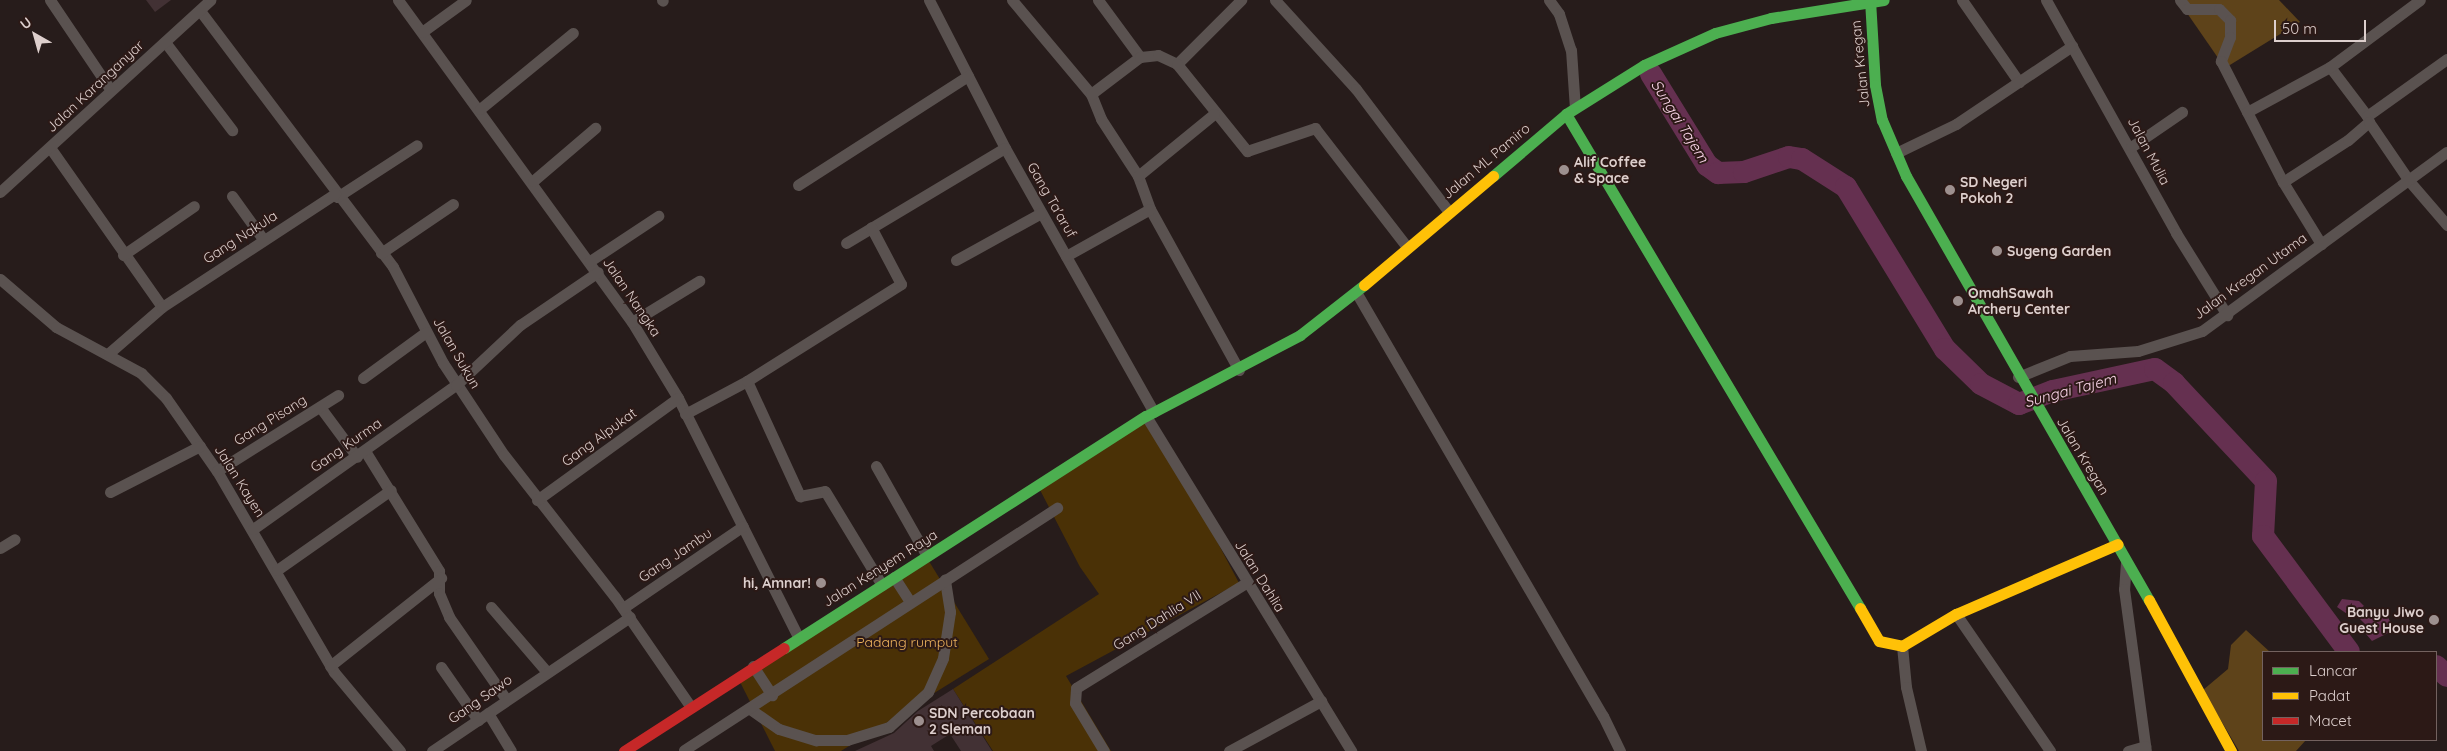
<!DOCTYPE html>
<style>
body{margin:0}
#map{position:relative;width:2447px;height:751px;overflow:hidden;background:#271c1b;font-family:Quicksand,sans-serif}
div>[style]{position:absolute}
.green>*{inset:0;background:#4a3106}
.forest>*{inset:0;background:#5e431a}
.water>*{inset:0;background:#653050}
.river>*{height:22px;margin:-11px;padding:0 11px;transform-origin:11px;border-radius:11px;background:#653050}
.building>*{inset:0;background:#423134}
.street>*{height:11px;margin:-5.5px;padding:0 5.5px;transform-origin:5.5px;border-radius:5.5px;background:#5a5250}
.fast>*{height:11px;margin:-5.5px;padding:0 5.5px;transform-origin:5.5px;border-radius:5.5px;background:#4caf50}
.slow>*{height:11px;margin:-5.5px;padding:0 5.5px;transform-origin:5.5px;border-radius:5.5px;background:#ffc107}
.jam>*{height:11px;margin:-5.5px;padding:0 5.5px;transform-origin:5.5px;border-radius:5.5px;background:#c62828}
.dots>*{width:14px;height:14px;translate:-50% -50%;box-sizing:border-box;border:2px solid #2c1916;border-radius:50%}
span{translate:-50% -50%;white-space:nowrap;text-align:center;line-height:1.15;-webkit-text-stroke:4px #2c1916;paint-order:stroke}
.street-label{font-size:14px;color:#ddcfcd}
.poi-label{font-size:14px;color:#ddcfcd;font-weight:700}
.left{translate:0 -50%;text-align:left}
.right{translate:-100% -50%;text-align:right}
.park-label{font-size:14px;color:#ecb25c}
.water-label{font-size:15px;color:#fad5e9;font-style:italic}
.legend{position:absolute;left:2262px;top:651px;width:175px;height:90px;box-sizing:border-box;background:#2c1916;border:1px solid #73625f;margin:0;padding:6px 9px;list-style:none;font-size:15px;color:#ddcfcd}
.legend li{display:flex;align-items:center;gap:10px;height:25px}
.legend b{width:25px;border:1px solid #73625f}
.north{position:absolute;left:10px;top:10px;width:50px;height:50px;-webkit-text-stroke:4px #2c1916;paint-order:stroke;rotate:322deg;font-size:14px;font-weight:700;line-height:20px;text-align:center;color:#ddcfcd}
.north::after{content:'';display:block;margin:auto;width:18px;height:22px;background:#ddcfcd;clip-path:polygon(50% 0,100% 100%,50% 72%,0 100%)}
.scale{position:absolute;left:2274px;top:20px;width:92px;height:22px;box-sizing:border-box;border:2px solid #ddcfcd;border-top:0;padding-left:6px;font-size:15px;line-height:18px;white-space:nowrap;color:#ddcfcd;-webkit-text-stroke:4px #2c1916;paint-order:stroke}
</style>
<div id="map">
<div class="green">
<i style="clip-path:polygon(1150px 415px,1239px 583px,1066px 676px,1111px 751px,993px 751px,953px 689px,1099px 594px,1080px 567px,1039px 488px)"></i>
<i style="clip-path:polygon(927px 558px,989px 659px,841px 751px,775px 751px,739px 680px)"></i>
</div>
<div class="forest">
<i style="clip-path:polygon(2178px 0,2279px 0,2300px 22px,2225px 68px)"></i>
<i style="clip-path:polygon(2246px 630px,2270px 652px,2263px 652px,2263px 740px,2306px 740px,2296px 751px,2239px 751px,2203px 690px,2228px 669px,2231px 645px)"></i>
</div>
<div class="water">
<i style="clip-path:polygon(2342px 599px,2359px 601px,2364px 606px,2350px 616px,2337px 607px)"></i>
<i style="clip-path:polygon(2379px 609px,2386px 613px,2394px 630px,2372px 641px,2366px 634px,2367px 626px,2360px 619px,2370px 610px)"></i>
</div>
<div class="river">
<i style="left:1651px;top:74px;width:107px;rotate:58.4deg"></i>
<i style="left:1707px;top:165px;width:14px;rotate:36deg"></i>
<i style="left:1718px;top:173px;width:26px;rotate:-2deg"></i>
<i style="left:1744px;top:172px;width:47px;rotate:-18.4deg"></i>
<i style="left:1789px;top:157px;width:13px;rotate:9deg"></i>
<i style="left:1802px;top:159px;width:52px;rotate:32.5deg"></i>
<i style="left:1846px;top:187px;width:190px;rotate:58.6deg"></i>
<i style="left:1945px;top:349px;width:50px;rotate:44.2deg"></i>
<i style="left:1981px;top:384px;width:43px;rotate:27.8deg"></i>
<i style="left:2019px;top:404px;width:36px;rotate:-21deg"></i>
<i style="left:2053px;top:391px;width:104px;rotate:-12.2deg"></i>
<i style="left:2155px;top:369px;width:24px;rotate:36deg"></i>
<i style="left:2174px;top:383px;width:134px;rotate:46.8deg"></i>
<i style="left:2266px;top:481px;width:55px;rotate:93.1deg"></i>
<i style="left:2263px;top:536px;width:144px;rotate:53.4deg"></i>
<i style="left:2436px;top:666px;width:15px;rotate:42deg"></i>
</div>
<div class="building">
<i style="clip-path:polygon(146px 0,171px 0,155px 12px)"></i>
<i style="clip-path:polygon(953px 689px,992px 751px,961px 751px,950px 734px,931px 746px,934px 751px,855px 751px,894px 733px,918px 711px)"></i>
</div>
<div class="street">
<i style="left:50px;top:0;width:107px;rotate:56deg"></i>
<i style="left:398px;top:0;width:398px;rotate:54deg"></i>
<i style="left:632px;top:322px;width:89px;rotate:58.8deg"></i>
<i style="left:678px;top:398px;width:267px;rotate:63.3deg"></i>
<i style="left:662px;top:0;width:1px;rotate:45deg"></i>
<i style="left:929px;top:0;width:166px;rotate:62.8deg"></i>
<i style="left:1005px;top:148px;width:303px;rotate:60.6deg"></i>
<i style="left:1012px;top:0;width:123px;rotate:50deg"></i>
<i style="left:1091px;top:94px;width:27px;rotate:68deg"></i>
<i style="left:1101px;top:119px;width:68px;rotate:57deg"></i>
<i style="left:1138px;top:176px;width:35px;rotate:70deg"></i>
<i style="left:1150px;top:209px;width:184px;rotate:61.1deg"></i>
<i style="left:1098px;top:0;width:71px;rotate:53.6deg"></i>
<i style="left:1275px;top:0;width:120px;rotate:47.7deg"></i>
<i style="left:1356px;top:89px;width:154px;rotate:52.9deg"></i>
<i style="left:1549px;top:0;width:17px;rotate:54deg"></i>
<i style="left:1559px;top:14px;width:38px;rotate:72deg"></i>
<i style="left:1571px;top:50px;width:58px;rotate:86.1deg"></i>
<i style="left:1962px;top:0;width:100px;rotate:55.2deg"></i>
<i style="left:2046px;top:0;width:267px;rotate:60.8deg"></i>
<i style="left:2176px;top:233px;width:97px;rotate:58.1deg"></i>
<i style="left:2180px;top:0;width:11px;rotate:52deg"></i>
<i style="left:2187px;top:9px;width:32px"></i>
<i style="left:2219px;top:9px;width:16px;rotate:45deg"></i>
<i style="left:2230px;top:20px;width:17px;rotate:90deg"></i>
<i style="left:2230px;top:37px;width:26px;rotate:111deg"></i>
<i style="left:2221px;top:61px;width:136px;rotate:62.9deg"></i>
<i style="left:2283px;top:182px;width:73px;rotate:58.5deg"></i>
<i style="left:201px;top:12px;width:319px;rotate:53deg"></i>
<i style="left:393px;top:267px;width:108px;rotate:62.5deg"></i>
<i style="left:443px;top:363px;width:110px;rotate:56.5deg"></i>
<i style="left:504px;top:455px;width:180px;rotate:52deg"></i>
<i style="left:615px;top:597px;width:134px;rotate:55.4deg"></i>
<i style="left:422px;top:32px;width:54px;rotate:-36deg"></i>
<i style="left:165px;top:42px;width:111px;rotate:52.7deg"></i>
<i style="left:1177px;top:64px;width:91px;rotate:-45deg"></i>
<i style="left:2330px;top:67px;width:61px;rotate:52.9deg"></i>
<i style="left:2367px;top:116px;width:98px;rotate:-35.5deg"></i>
<i style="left:1091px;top:94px;width:61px;rotate:-37.1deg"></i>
<i style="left:1140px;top:57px;width:18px;rotate:-6deg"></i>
<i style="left:1158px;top:55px;width:21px;rotate:25deg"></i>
<i style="left:1177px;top:64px;width:112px;rotate:51.2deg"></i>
<i style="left:1247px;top:151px;width:72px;rotate:-18.7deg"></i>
<i style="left:1315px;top:128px;width:150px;rotate:52.3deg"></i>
<i style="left:480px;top:109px;width:120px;rotate:-39.3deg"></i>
<i style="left:2247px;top:112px;width:94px;rotate:-28.5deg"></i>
<i style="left:2330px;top:67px;width:112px;rotate:-36.7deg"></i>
<i style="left:2131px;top:147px;width:62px;rotate:-34.5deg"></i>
<i style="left:51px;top:149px;width:193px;rotate:54.9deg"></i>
<i style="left:1896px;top:153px;width:67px;rotate:-25.8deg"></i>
<i style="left:1956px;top:124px;width:140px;rotate:-33.9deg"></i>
<i style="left:1138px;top:176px;width:98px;rotate:-39.2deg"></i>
<i style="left:533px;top:181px;width:82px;rotate:-40.5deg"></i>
<i style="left:2283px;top:182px;width:77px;rotate:-32.9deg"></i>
<i style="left:2348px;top:140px;width:28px;rotate:-41deg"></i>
<i style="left:2369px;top:122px;width:73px;rotate:55.7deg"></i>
<i style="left:2410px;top:182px;width:57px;rotate:49.3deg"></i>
<i style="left:798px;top:185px;width:202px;rotate:-32.7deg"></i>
<i style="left:0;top:192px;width:285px;rotate:-42.4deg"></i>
<i style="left:232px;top:196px;width:53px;rotate:54.2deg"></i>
<i style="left:337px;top:197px;width:95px;rotate:-33deg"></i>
<i style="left:846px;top:243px;width:185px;rotate:-30.9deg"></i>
<i style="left:381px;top:253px;width:87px;rotate:-34.2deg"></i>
<i style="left:123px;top:255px;width:86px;rotate:-34.6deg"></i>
<i style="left:1066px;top:256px;width:96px;rotate:-29.2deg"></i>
<i style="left:956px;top:260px;width:97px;rotate:-28.9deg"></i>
<i style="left:590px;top:261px;width:82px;rotate:-33.5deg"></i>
<i style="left:0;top:279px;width:74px;rotate:40.6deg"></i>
<i style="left:56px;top:327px;width:97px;rotate:28.4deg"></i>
<i style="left:141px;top:373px;width:35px;rotate:45deg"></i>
<i style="left:166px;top:398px;width:89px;rotate:55.1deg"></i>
<i style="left:217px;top:471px;width:233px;rotate:59.8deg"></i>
<i style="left:334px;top:672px;width:103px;rotate:50.1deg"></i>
<i style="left:1356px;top:292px;width:491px;rotate:59.8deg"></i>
<i style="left:1603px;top:716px;width:39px;rotate:64deg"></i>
<i style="left:632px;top:322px;width:79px;rotate:-31.5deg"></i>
<i style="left:109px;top:353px;width:70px;rotate:-41deg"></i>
<i style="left:162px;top:307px;width:207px;rotate:-33.2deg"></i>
<i style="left:2018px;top:377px;width:56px;rotate:-22deg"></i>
<i style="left:2070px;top:356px;width:68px;rotate:-4.2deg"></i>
<i style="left:2138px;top:351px;width:67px;rotate:-17.4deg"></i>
<i style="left:2202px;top:331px;width:303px;rotate:-36.2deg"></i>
<i style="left:363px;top:378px;width:78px;rotate:-36.1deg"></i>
<i style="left:747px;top:381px;width:127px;rotate:65.3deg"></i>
<i style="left:800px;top:496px;width:25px;rotate:-11deg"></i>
<i style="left:825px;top:491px;width:110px;rotate:58.8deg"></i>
<i style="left:320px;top:407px;width:62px;rotate:53.5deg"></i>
<i style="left:685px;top:414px;width:70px;rotate:-28deg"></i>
<i style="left:747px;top:381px;width:182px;rotate:-32.2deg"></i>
<i style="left:901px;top:284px;width:64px;rotate:-117.8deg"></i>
<i style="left:1146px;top:416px;width:393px;rotate:58.5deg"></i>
<i style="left:365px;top:451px;width:141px;rotate:58.3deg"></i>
<i style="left:439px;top:571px;width:22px;rotate:90deg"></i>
<i style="left:439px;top:593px;width:26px;rotate:67deg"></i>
<i style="left:449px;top:617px;width:100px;rotate:55.2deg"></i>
<i style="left:876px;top:466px;width:103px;rotate:60.5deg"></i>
<i style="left:217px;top:471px;width:143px;rotate:-32.1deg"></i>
<i style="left:110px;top:492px;width:101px;rotate:-27.1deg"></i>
<i style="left:537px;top:500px;width:174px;rotate:-35.9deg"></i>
<i style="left:253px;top:529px;width:249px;rotate:-35.4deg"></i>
<i style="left:456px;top:385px;width:88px;rotate:-43.2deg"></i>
<i style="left:520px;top:325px;width:94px;rotate:-34.2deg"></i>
<i style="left:0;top:548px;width:17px;rotate:-31deg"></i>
<i style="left:2126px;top:562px;width:27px;rotate:94deg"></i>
<i style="left:2124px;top:589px;width:163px;rotate:82.3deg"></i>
<i style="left:277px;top:570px;width:139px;rotate:-35.1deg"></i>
<i style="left:894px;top:577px;width:30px;rotate:57deg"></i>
<i style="left:491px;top:607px;width:84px;rotate:49.3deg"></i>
<i style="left:623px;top:608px;width:145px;rotate:-34.3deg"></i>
<i style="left:1956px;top:614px;width:166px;rotate:55.5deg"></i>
<i style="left:1902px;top:646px;width:41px;rotate:84.4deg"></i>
<i style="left:1906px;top:687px;width:66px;rotate:76.8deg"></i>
<i style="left:330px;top:666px;width:142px;rotate:-38.4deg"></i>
<i style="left:753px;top:666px;width:35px;rotate:57deg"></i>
<i style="left:441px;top:667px;width:65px;rotate:55.1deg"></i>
<i style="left:750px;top:709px;width:35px;rotate:35deg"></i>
<i style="left:779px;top:729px;width:39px;rotate:17deg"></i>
<i style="left:816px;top:740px;width:31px"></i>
<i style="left:847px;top:740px;width:44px;rotate:-17.2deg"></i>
<i style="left:889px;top:727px;width:52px;rotate:-41.9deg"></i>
<i style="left:928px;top:692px;width:37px;rotate:-66deg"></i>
<i style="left:943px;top:658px;width:47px;rotate:-81.3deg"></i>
<i style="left:950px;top:612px;width:33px;rotate:-99deg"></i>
<i style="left:488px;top:713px;width:44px;rotate:58.8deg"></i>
<i style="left:684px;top:750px;width:445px;rotate:-33deg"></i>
<i style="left:432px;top:751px;width:239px;rotate:-34.1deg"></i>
<i style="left:1104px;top:751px;width:56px;rotate:-121.1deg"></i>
<i style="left:1075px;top:703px;width:15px;rotate:-86deg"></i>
<i style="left:1076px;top:688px;width:200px;rotate:-31.7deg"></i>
<i style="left:1229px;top:751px;width:105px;rotate:-28.5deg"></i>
<i style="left:2128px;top:751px;width:18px;rotate:-16deg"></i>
</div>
<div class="fast">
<i style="left:1870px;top:0;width:85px;rotate:86.6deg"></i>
<i style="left:1875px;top:85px;width:36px;rotate:79deg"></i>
<i style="left:1882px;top:120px;width:61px;rotate:66.8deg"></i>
<i style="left:1906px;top:176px;width:489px;rotate:60.2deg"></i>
<i style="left:1566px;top:114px;width:575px;rotate:59.24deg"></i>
<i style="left:1493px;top:176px;width:96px;rotate:-40.3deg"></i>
<i style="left:1566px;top:114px;width:92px;rotate:-32.1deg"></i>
<i style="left:1644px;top:65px;width:78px;rotate:-24.3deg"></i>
<i style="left:1715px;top:33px;width:58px;rotate:-15deg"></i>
<i style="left:1771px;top:18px;width:114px;rotate:-9.1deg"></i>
<i style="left:784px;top:648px;width:430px;rotate:-32.7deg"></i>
<i style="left:1146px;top:416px;width:174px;rotate:-27.7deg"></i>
<i style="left:1300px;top:335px;width:81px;rotate:-38deg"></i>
</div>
<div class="slow">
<i style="left:1364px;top:285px;width:169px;rotate:-40.2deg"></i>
<i style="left:2149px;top:600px;width:172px;rotate:61.5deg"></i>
<i style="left:1860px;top:608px;width:38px;rotate:60deg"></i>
<i style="left:1879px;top:641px;width:24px;rotate:12deg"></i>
<i style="left:1902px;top:646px;width:63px;rotate:-30.7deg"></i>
<i style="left:1956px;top:614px;width:176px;rotate:-23.4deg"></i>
</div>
<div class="jam">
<i style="left:624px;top:751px;width:190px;rotate:-32.8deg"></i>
</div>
<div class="dots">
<i style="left:1564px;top:170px;background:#9d908f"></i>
<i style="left:1950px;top:190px;background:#9d908f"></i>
<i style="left:1997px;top:251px;background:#9d908f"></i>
<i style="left:1958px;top:301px;background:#9d908f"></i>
<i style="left:821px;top:583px;background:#9d908f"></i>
<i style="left:2434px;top:620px;background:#9d908f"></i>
<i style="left:919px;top:721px;background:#9d908f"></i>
</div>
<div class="street-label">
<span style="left:1860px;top:64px;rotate:-96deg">Jalan Kregan</span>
<span style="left:95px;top:86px;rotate:-43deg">Jalan Karanganyar</span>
<span style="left:2149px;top:151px;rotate:62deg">Jalan Mulia</span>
<span style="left:1486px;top:161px;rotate:-40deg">Jalan ML Pamiro</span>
<span style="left:1052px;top:200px;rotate:60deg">Gang Ta'aruf</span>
<span style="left:240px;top:237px;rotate:-33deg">Gang Nakula</span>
<span style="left:2250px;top:276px;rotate:-36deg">Jalan Kregan Utama</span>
<span style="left:632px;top:297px;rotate:56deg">Jalan Nangka</span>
<span style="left:457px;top:353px;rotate:60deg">Jalan Sukun</span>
<span style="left:270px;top:420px;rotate:-32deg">Gang Pisang</span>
<span style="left:599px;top:437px;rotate:-36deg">Gang Alpukat</span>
<span style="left:346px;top:445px;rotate:-35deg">Gang Kurma</span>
<span style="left:2083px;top:456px;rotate:59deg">Jalan Kregan</span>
<span style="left:240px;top:481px;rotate:58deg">Jalan Kayen</span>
<span style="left:675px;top:555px;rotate:-34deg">Gang Jambu</span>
<span style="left:880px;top:568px;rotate:-32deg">Jalan Kenyem Raya</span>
<span style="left:1260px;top:576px;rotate:58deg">Jalan Dahlia</span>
<span style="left:1157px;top:620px;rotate:-32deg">Gang Dahlia VII</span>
<span style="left:480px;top:699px;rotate:-35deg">Gang Sawo</span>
</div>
<div class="poi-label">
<span class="left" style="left:1574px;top:170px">Alif Coffee<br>&amp; Space</span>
<span class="left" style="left:1960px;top:190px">SD Negeri<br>Pokoh 2</span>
<span class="left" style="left:2007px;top:251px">Sugeng Garden</span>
<span class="left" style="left:1968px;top:301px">OmahSawah<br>Archery Center</span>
<span class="right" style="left:811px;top:583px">hi, Amnar!</span>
<span class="right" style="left:2424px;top:620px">Banyu Jiwo<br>Guest House</span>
<span class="left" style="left:929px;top:721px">SDN Percobaan<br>2 Sleman</span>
</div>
<div class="park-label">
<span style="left:907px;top:642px">Padang rumput</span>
</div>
<div class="water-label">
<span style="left:1680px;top:121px;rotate:58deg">Sungai Tajem</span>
<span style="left:2070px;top:390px;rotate:-15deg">Sungai Tajem</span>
</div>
<ul class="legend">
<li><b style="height:6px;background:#4caf50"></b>Lancar</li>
<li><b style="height:6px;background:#ffc107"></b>Padat</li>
<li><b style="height:6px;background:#c62828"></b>Macet</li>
</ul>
<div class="north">U</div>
<div class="scale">50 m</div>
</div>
